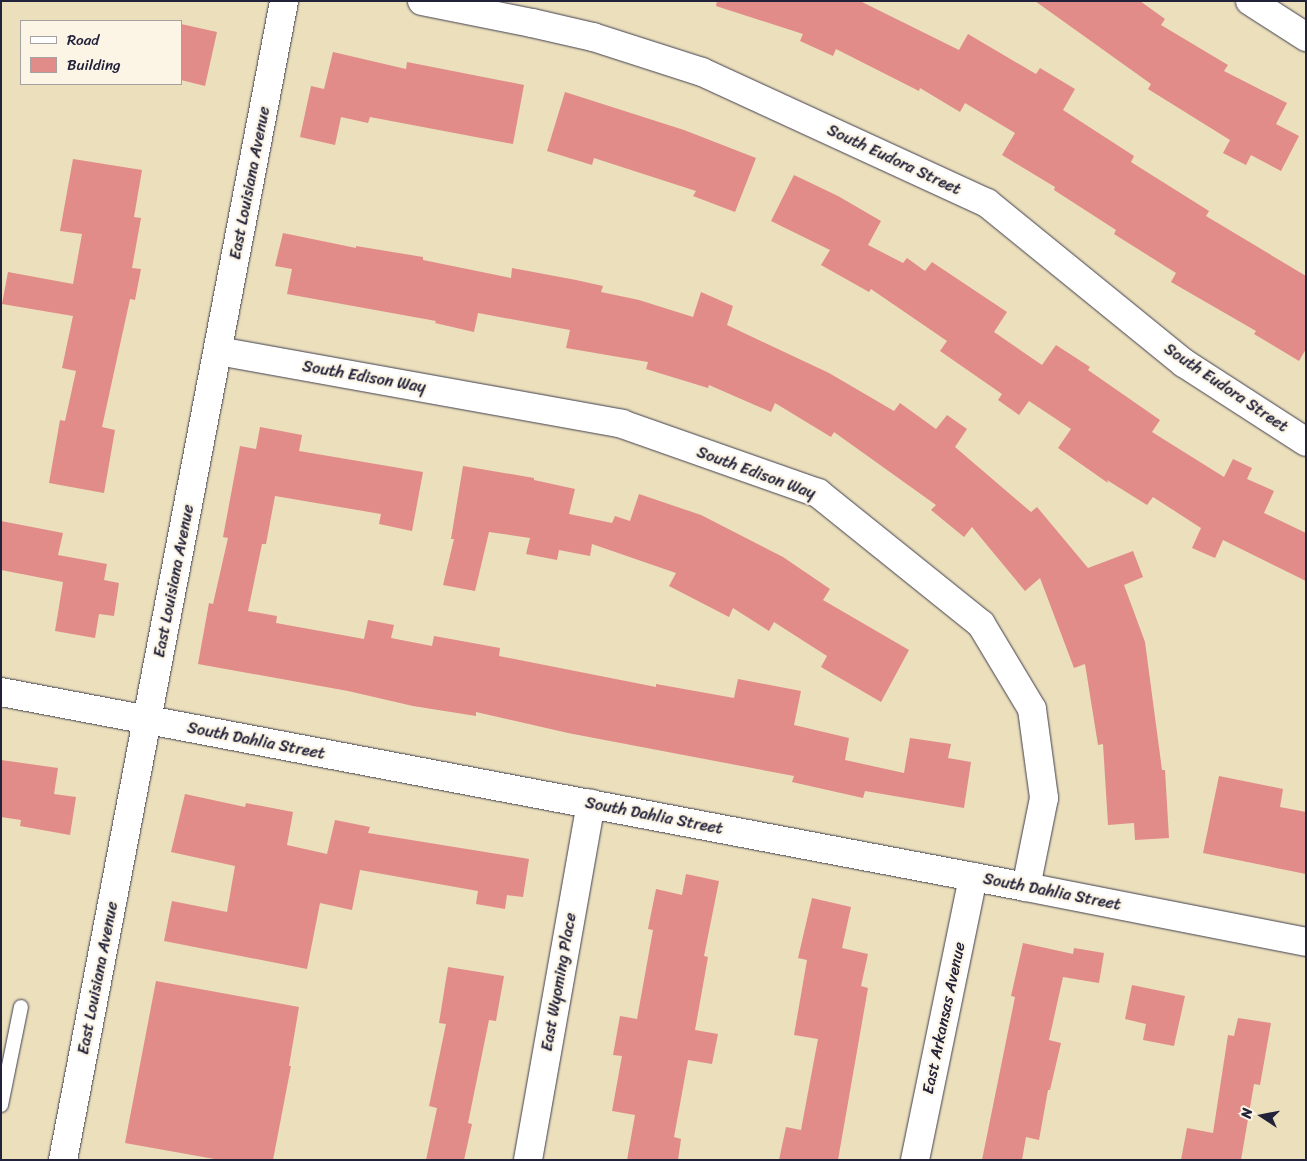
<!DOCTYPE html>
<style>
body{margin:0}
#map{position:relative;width:1307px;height:1161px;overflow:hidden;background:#ebdfbc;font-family:Sriracha,sans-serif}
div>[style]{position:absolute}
.building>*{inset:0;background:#e18c89}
.roads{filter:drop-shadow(0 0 1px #403e4e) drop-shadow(0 0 1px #403e4e)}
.service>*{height:14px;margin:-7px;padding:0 7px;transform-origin:7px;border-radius:7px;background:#fff}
.minor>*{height:28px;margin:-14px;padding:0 14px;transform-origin:14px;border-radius:14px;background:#fff}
.tertiary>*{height:28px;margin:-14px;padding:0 14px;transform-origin:14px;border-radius:14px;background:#fff}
span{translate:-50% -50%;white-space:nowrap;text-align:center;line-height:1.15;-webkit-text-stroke:4.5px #fcf5e5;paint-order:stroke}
.street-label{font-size:16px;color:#22223b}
.frame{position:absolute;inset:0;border:2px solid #22223b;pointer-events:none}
.legend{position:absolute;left:20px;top:20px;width:162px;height:65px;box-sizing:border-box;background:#fcf5e5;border:1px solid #a5a1a1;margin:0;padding:6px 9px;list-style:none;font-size:15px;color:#22223b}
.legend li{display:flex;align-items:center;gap:10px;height:25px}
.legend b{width:25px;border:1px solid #a5a1a1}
.north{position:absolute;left:1237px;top:1091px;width:50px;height:50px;-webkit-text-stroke:4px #fcf5e5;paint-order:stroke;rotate:281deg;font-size:14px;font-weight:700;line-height:20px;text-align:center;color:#22223b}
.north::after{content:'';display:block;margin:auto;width:18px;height:22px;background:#22223b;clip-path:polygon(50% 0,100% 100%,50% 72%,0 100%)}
</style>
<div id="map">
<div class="building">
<i style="clip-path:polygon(717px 1px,860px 1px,959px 50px,968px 34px,1036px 74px,1040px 68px,1075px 89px,1063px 110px,1134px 156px,1131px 162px,1209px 211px,1206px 216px,1306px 276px,1306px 349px,1299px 361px,1254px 334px,1256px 331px,1171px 282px,1176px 273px,1114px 234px,1116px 230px,1054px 190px,1055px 187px,1002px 155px,1015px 133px,965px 103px,960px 112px,920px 88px,919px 91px,836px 49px,833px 56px,800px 41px,803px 34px,716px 6px)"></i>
<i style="clip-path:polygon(1035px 1px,1140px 1px,1165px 19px,1161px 25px,1228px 65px,1224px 71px,1287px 103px,1276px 124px,1299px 136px,1281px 171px,1251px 155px,1246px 165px,1223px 153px,1230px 140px,1148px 89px,1151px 84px)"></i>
<i style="clip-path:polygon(181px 24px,217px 32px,205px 86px,181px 80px)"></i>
<i style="clip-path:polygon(333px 52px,406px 69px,407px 62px,524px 85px,513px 144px,370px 117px,368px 123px,341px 117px,335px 145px,300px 137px,311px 86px,324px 89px)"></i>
<i style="clip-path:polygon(565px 92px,684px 130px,756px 158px,735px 212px,693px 196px,696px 191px,594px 158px,592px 165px,547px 151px)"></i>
<i style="clip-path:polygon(73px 159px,142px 170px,134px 217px,141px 218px,132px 268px,141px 269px,135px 300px,130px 299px,102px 427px,115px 430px,104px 493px,49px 483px,60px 420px,65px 421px,76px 371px,62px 368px,73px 316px,2px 304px,8px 272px,73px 284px,82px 234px,60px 231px)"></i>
<i style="clip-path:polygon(794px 175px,838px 196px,881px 221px,868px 245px,903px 263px,907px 258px,925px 271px,932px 262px,1007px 312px,994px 332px,1042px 365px,1056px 345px,1090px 367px,1088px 370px,1160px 420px,1152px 432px,1224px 477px,1233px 459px,1252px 468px,1247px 479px,1274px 491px,1264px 513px,1306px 533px,1306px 581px,1223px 540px,1215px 558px,1192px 548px,1201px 528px,1153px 497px,1147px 505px,1107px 480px,1108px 483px,1058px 448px,1071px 429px,1029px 401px,1019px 415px,998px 400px,1002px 394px,940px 351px,947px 341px,871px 289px,869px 292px,821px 265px,830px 250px,771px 221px)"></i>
<i style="clip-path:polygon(283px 233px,356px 248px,356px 246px,423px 257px,423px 260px,511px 278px,512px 268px,576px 280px,603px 286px,601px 292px,639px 300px,693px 317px,701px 292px,733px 306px,727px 325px,829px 373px,894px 411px,900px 403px,936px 429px,947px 415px,967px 429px,955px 447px,1031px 512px,1037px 507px,1088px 568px,1133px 551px,1143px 577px,1124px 585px,1145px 642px,1162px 770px,1165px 770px,1169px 838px,1135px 840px,1134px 823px,1108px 825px,1103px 744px,1098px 745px,1085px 664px,1074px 668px,1040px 578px,1025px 591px,972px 527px,964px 537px,931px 510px,936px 505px,834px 432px,831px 437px,775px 403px,771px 412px,709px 385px,708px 388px,646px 369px,648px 362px,566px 348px,570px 330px,478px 313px,474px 332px,435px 323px,436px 321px,287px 294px,292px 269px,275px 266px)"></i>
<i style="clip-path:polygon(260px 427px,302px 435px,299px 451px,423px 472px,412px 531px,379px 524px,381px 514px,275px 496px,266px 544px,262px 544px,248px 611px,277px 616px,276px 623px,364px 639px,368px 620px,394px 625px,391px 638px,432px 646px,434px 636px,500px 648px,499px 656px,656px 687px,656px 684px,734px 698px,738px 679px,801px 691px,794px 725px,849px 738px,845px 760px,904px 773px,910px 738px,951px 744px,948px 758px,971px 762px,964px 808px,865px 791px,863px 798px,792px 782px,794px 776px,568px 733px,476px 712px,476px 716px,413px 706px,348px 691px,198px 664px,209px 603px,213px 604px,228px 538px,223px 537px,240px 446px,256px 449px)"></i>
<i style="clip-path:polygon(463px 466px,534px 478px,534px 480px,575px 489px,569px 514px,612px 523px,615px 516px,630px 521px,639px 494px,701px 515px,783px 557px,830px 589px,823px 600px,909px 650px,881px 702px,821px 667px,827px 656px,774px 622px,769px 631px,733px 608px,729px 617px,669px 586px,676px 573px,592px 544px,590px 556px,559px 550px,557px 560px,526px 554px,530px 538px,489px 532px,475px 591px,443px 585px,454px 539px,451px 539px)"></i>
<i style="clip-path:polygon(1px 521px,63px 533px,58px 555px,107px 564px,104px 580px,119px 583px,114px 616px,99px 614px,95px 638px,55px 631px,63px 582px,1px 570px)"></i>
<i style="clip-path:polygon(1px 760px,58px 768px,54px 794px,76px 797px,70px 835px,20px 826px,21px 820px,1px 817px)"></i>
<i style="clip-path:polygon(1219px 776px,1283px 789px,1280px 807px,1306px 812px,1306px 874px,1203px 853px)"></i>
<i style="clip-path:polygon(185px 794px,245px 807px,246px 803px,293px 812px,287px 845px,327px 854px,335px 820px,370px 827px,368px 833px,529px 859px,523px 897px,507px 895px,505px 909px,476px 904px,478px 891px,360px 870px,352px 910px,320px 903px,307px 969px,164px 941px,172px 901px,227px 912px,235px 866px,171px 852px)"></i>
<i style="clip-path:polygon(686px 874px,719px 881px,704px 956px,708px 957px,695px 1030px,718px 1034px,712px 1064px,688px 1060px,674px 1137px,681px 1139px,678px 1160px,627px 1160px,635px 1115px,612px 1111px,622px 1056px,613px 1055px,620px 1016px,637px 1019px,653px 930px,648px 929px,656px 889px,682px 895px)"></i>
<i style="clip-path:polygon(812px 898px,851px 907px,842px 948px,868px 954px,861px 986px,868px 988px,838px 1160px,779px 1160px,786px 1127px,801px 1130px,818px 1039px,794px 1035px,807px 960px,798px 958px)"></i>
<i style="clip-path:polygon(1023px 943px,1073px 954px,1074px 948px,1104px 953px,1099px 983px,1063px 977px,1049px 1040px,1061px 1043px,1050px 1090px,1048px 1090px,1039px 1140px,1026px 1137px,1022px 1160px,982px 1160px,1015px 997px,1011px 996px)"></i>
<i style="clip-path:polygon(448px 967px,504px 976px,496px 1021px,489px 1020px,468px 1123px,472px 1124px,464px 1160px,426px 1160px,437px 1108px,429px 1106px,446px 1024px,439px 1023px)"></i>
<i style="clip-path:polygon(156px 981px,299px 1007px,289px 1066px,291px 1066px,273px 1160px,220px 1160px,125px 1143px)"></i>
<i style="clip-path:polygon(1132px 985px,1185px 996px,1174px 1046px,1143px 1040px,1146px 1024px,1125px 1019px)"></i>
<i style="clip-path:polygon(1238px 1018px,1271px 1023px,1260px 1085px,1254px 1084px,1241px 1160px,1181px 1160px,1187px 1128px,1213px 1133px,1228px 1035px,1234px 1036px)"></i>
</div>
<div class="roads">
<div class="service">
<i style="left:1px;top:1105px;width:100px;rotate:-78.5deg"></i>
</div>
<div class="minor">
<i style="left:422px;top:1px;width:112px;rotate:11.3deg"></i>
<i style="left:532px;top:23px;width:63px;rotate:12.9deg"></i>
<i style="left:593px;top:37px;width:114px;rotate:17.8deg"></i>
<i style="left:702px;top:72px;width:314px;rotate:24.7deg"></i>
<i style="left:987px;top:203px;width:254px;rotate:39.1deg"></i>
<i style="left:1184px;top:363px;width:145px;rotate:32.9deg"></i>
<i style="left:1250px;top:1px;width:67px;rotate:32.7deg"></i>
<i style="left:218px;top:351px;width:411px;rotate:10.2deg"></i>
<i style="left:622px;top:424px;width:208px;rotate:19.4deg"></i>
<i style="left:818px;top:493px;width:209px;rotate:38.8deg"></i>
<i style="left:981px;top:624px;width:99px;rotate:59deg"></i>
<i style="left:1032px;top:709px;width:90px;rotate:82.3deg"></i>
<i style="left:1044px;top:798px;width:91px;rotate:101.4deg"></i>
<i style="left:528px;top:1160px;width:362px;rotate:-80deg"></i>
<i style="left:915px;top:1160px;width:289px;rotate:-78.4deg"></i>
</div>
<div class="tertiary">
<i style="left:1px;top:692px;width:1043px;rotate:10.77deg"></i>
<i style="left:1026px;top:887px;width:285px;rotate:11.1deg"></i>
<i style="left:63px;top:1160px;width:1180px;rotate:-79.2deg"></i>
</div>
</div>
<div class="street-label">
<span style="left:894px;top:160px;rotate:25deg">South Eudora Street</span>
<span style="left:250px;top:183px;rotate:-79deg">East Louisiana Avenue</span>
<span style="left:364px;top:377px;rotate:10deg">South Edison Way</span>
<span style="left:1226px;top:388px;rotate:34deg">South Eudora Street</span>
<span style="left:756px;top:473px;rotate:20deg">South Edison Way</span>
<span style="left:174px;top:581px;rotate:-79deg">East Louisiana Avenue</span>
<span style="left:256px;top:741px;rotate:11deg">South Dahlia Street</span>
<span style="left:654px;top:816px;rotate:11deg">South Dahlia Street</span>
<span style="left:1052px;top:892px;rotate:11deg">South Dahlia Street</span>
<span style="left:98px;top:978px;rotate:-79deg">East Louisiana Avenue</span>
<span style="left:559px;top:982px;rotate:-80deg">East Wyoming Place</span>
<span style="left:944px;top:1018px;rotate:-78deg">East Arkansas Avenue</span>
</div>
<div class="frame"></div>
<ul class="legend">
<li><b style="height:6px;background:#fff"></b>Road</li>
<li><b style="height:14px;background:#e18c89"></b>Building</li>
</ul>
<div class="north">N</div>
</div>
